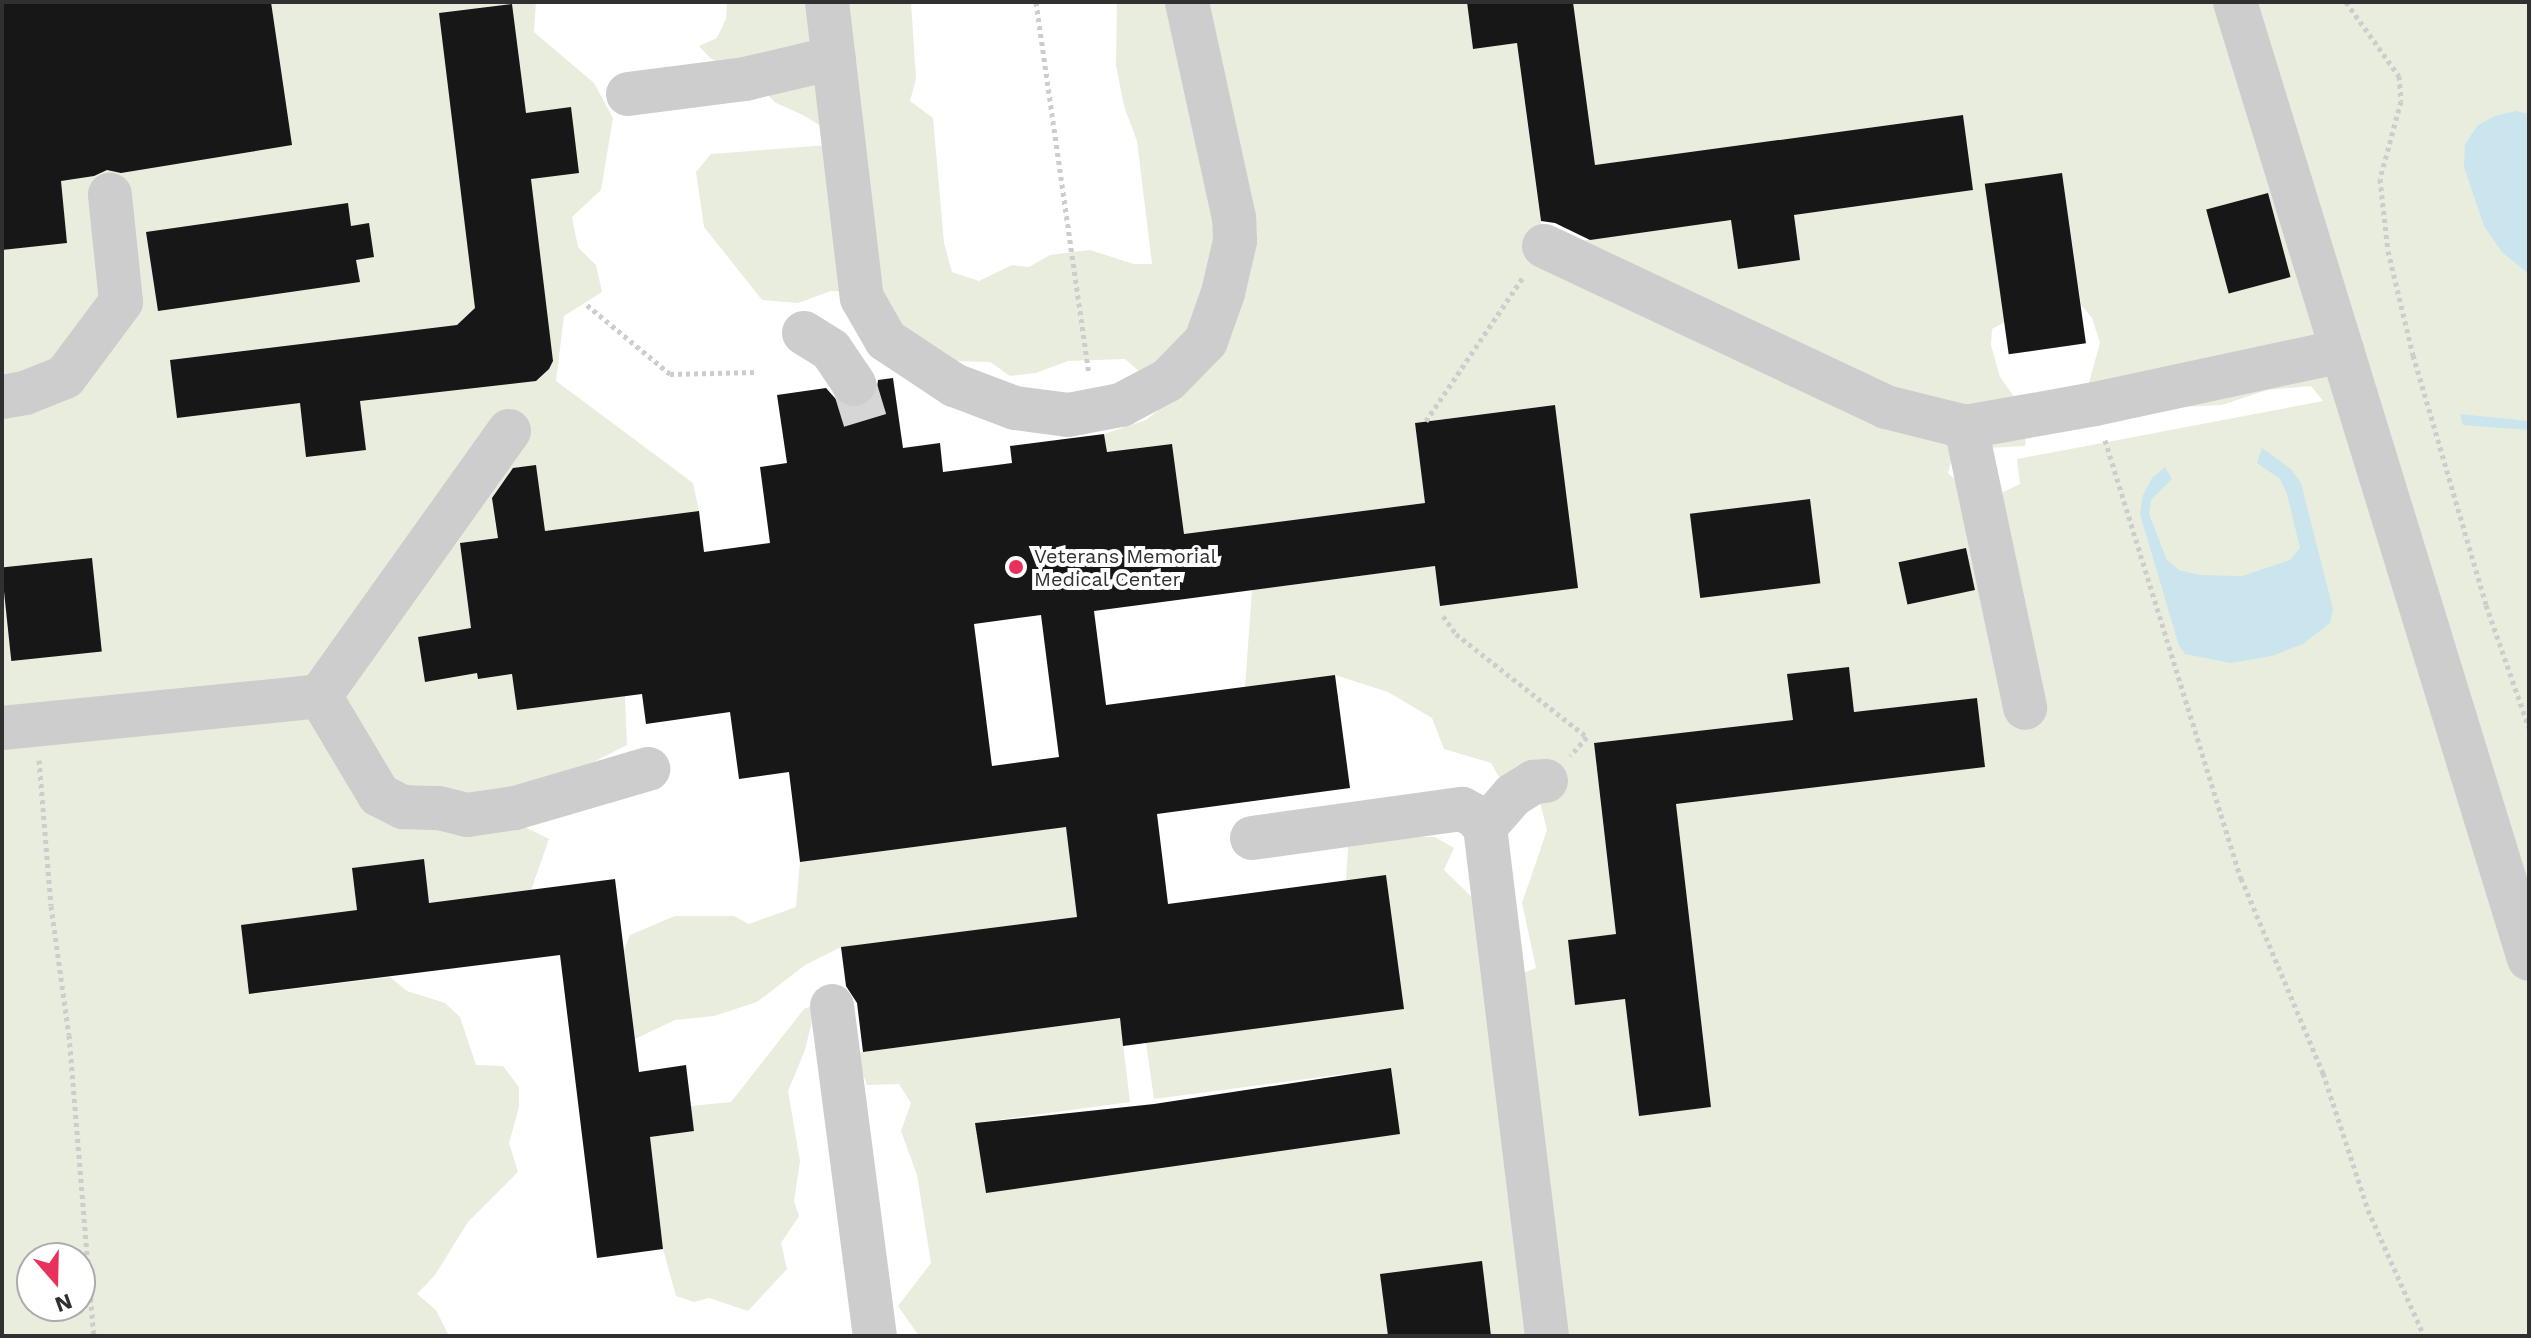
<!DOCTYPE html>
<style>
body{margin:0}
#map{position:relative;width:2531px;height:1338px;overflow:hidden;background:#fff;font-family:"Work Sans",sans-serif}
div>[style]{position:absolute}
.green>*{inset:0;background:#e9edde}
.water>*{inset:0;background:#cae5ed}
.building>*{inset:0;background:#171717;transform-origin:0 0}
.minor-tunnel>*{height:44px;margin-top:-22px;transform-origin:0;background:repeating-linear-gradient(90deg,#d6d6d6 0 44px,transparent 0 66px)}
.path>*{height:5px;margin-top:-2.5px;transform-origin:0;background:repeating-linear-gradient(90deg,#cdcdcd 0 4px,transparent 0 8px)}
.minor>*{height:44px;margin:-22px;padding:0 22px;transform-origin:22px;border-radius:22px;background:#cdcdcd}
.dots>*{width:22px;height:22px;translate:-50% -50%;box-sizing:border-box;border:4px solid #fff;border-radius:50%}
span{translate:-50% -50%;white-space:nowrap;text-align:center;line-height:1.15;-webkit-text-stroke:8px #fff;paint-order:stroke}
.poi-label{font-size:20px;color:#303030}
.left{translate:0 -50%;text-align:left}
.frame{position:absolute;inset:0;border:4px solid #303030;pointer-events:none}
.north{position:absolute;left:16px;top:1242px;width:80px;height:80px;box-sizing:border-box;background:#fff;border:2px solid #acacac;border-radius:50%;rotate:160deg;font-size:22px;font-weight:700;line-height:32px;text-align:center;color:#303030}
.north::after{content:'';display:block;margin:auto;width:28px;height:36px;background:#e8315c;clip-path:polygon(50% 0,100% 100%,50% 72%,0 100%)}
</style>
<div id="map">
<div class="green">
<i style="clip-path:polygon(evenodd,271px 2px,536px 2px,534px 32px,594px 83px,613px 118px,601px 190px,572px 217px,578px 247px,596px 265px,602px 292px,564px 316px,556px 381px,693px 483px,699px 511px,460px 543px,478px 679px,512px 674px,517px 710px,625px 696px,627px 745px,560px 779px,521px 825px,549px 839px,531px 890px,429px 903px,423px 859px,352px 868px,357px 910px,246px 925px,261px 993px,390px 977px,407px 991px,445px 1003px,460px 1017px,476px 1065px,503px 1066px,519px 1087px,519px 1107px,509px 1143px,518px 1172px,468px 1222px,435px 1275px,417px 1294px,436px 1310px,449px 1336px,2px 1336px,2px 250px,67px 242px,50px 80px,275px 33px,271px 2px,32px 1258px,80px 1258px,80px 1306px,32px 1306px,32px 1258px)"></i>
<i style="clip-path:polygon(evenodd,727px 2px,911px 2px,916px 79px,910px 101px,933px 118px,944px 243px,952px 272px,979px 281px,1012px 265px,1029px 267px,1050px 255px,1090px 250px,1134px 264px,1152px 264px,1137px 141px,1124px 106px,1116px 65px,1117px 2px,1467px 2px,1473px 49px,1517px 43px,1544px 246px,1731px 220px,1739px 269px,1800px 260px,1794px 215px,1973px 190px,1963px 115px,1595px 165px,1573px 2px,2529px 2px,2529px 1336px,919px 1336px,898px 1306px,931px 1263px,917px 1175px,901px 1131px,911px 1103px,899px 1084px,867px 1085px,855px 1053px,1120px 1018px,1130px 1102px,975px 1123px,986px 1193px,1390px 1068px,1154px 1099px,1146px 1043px,1403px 1008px,1386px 876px,1346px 881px,1348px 847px,1416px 837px,1435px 837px,1454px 848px,1444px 870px,1478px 903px,1512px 977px,1536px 968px,1522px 903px,1547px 830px,1539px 799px,1499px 777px,1491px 763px,1444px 749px,1432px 718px,1388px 692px,1335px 675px,1245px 687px,1252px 590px,1435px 566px,1555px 405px,1415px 423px,1425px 503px,1184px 534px,1172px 444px,1107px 452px,1104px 434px,1146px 420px,1162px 407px,1165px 394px,1125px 359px,1068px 361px,1036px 373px,1010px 376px,990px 362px,949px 361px,927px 351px,873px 293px,831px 291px,798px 303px,762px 300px,704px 227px,696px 172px,711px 154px,828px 145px,827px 130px,803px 115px,776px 103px,759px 87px,710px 58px,699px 46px,717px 38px,726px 19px,727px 2px,2062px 173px,2081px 305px,2092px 318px,2100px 343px,2088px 386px,2181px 407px,2222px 405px,2267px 390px,2311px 386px,2323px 401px,2017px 459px,2020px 484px,2001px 493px,1967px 490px,1948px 473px,1951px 462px,1988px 448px,2025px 446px,2028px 416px,2000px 377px,1991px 345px,1992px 329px,2005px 322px,2062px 173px,727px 2px,1849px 667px,1854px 712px,1977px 698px,1985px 767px,1676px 804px,1711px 1107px,1639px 1115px,1625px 999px,1575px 1004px,1568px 940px,1616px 934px,1594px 744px,1793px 720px,1788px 674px,1849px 667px)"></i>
<i style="clip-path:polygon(1066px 827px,1077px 917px,841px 947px,805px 965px,757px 1002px,714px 1016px,675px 1020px,635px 1039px,624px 950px,630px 935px,675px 916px,734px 916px,749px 924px,796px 907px,800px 862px)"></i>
<i style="clip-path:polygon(816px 1004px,805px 1050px,788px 1091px,800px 1161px,794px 1201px,799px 1216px,781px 1243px,787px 1269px,748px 1311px,709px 1298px,694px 1302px,676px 1296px,663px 1249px,650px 1137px,694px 1131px,691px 1106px,731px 1102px,804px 1009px)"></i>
</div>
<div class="water">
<i style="clip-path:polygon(2516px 111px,2529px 114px,2529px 274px,2502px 252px,2484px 226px,2464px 167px,2465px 144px,2478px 125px,2495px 116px)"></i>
<i style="clip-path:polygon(2460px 414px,2529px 421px,2529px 430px,2463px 425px)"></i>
<i style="clip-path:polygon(2262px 448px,2291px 469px,2301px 483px,2333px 609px,2330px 623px,2303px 644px,2272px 656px,2231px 663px,2185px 654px,2179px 646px,2140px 514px,2143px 495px,2152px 478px,2165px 467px,2172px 479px,2151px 500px,2149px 514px,2167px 560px,2179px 570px,2199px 575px,2242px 576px,2290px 560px,2300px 548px,2287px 494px,2280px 479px,2257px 463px)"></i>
</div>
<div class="building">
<i style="clip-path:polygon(2px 2px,271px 2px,292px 145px,121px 173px,107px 170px,94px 176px,61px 181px,67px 243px,2px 250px)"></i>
<i style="clip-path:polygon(1467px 2px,1573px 2px,1595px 165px,1963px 115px,1973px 190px,1794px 215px,1800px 260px,1738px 269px,1731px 220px,1590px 240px,1555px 223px,1541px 221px,1517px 43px,1473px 49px)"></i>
<i style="clip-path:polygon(512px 4px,526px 113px,571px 107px,579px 173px,531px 179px,553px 361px,549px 369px,536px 381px,360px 401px,366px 450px,306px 457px,300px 403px,177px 418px,170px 360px,457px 325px,475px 308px,439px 13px)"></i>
<i style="left:2062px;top:173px;width:172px;height:78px;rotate:82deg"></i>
<i style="left:2268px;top:193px;width:87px;height:64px;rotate:75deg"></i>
<i style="clip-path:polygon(348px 203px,351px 226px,369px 223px,374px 257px,356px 260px,360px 282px,158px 311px,146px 232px)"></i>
<i style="clip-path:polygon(evenodd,893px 378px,903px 448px,940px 443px,943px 472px,1012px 463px,1010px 446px,1104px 434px,1107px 452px,1172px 444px,1184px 534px,1425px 503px,1415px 423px,1555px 405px,1578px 588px,1440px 606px,1435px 566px,1094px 611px,1106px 705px,1335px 675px,1350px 788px,1157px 814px,1168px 904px,1386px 875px,1404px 1009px,1123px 1046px,1120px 1018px,863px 1052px,857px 1003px,846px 986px,841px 947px,1077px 917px,1066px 827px,800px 862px,789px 772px,739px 779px,730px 712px,646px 724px,642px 694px,517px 710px,512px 674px,478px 679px,477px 673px,425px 682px,418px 637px,471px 628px,460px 543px,498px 538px,492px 498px,513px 468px,536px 465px,545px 531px,699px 511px,704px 552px,770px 543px,760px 467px,787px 463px,777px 395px,826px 388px,842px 406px,857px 409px,867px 405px,876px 396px,878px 380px,893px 378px,1041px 615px,1059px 757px,992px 766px,974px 624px,1041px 615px)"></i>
<i style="left:1810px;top:499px;width:85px;height:121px;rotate:83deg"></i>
<i style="left:1966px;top:548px;width:43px;height:69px;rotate:78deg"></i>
<i style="left:92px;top:558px;width:94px;height:91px;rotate:84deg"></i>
<i style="clip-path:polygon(1849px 667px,1854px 712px,1977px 698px,1985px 767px,1676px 804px,1711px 1107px,1639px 1116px,1625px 999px,1575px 1005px,1568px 940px,1616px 934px,1594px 743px,1793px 720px,1787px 674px)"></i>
<i style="clip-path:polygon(424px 859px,429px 903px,615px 879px,639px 1072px,686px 1065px,694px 1131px,650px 1137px,663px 1249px,597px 1258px,560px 955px,249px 994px,241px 925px,357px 910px,352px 868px)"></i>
<i style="clip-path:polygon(1391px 1068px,1400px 1134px,986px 1193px,975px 1123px,1154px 1104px)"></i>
<i style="clip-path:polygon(1482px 1261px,1491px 1336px,1388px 1336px,1380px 1274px)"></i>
</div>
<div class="minor-tunnel">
<i style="left:854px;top:384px;width:38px;rotate:73deg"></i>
</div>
<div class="path">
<i style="left:1036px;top:2px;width:375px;rotate:81.9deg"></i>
<i style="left:2346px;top:2px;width:91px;rotate:54.4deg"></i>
<i style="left:2399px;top:76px;width:25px;rotate:85deg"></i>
<i style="left:2401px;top:101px;width:81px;rotate:105.1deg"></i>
<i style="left:2380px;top:179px;width:72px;rotate:83.7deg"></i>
<i style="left:2388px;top:251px;width:107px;rotate:76.5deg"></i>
<i style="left:2413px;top:355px;width:260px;rotate:73.7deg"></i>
<i style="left:2486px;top:605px;width:130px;rotate:70.7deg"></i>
<i style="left:587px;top:305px;width:108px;rotate:39.7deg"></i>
<i style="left:670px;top:374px;width:86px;rotate:-1.3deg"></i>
<i style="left:1426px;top:421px;width:174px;rotate:-56deg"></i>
<i style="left:2105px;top:440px;width:459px;rotate:72.8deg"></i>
<i style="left:2241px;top:878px;width:212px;rotate:67.2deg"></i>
<i style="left:2323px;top:1073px;width:144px;rotate:71.8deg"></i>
<i style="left:2368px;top:1210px;width:138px;rotate:66deg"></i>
<i style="left:1443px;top:616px;width:22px;rotate:54deg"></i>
<i style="left:1456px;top:634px;width:167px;rotate:38.2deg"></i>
<i style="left:1587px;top:737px;width:25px;rotate:132deg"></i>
<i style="left:39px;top:760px;width:146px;rotate:85.3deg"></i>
<i style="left:51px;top:906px;width:130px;rotate:82.1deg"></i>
<i style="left:69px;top:1035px;width:302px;rotate:85.3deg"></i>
</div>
<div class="minor">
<i style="left:827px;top:2px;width:298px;rotate:83.3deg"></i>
<i style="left:862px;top:298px;width:48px;rotate:60.3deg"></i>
<i style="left:886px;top:340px;width:82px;rotate:33.5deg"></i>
<i style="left:954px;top:385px;width:65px;rotate:20.7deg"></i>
<i style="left:1015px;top:408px;width:53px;rotate:7.5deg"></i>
<i style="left:1068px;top:415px;width:54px;rotate:-10.7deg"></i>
<i style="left:1121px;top:405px;width:53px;rotate:-28deg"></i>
<i style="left:1168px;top:380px;width:54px;rotate:-45.7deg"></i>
<i style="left:1206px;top:341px;width:51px;rotate:-70.5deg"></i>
<i style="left:1223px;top:293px;width:53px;rotate:-77deg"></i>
<i style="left:1235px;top:241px;width:23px;rotate:-92deg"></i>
<i style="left:1234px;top:218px;width:221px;rotate:-102.3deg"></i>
<i style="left:2235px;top:2px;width:1001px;rotate:72.92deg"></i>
<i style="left:628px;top:94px;width:118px;rotate:-7.3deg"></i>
<i style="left:745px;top:79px;width:91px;rotate:-13.3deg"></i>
<i style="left:1544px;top:246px;width:378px;rotate:25.2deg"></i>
<i style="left:1886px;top:407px;width:82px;rotate:14deg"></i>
<i style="left:1966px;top:427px;width:131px;rotate:-10.1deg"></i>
<i style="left:2095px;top:404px;width:253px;rotate:-12.1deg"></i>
<i style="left:804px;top:333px;width:32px;rotate:32deg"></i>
<i style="left:831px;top:350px;width:41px;rotate:55.9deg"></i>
<i style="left:2px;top:397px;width:23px;rotate:-10deg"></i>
<i style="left:25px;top:393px;width:43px;rotate:-21.8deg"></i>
<i style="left:65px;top:377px;width:94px;rotate:-53.3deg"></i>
<i style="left:121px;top:302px;width:108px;rotate:-95.9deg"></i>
<i style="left:1966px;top:427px;width:287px;rotate:78.1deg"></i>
<i style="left:509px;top:431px;width:325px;rotate:125.5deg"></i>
<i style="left:320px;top:696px;width:115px;rotate:59.2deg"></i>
<i style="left:379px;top:795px;width:27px;rotate:27deg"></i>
<i style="left:403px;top:807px;width:36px;rotate:2deg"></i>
<i style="left:439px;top:808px;width:29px;rotate:14deg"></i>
<i style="left:467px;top:815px;width:49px;rotate:-8.3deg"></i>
<i style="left:515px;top:808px;width:139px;rotate:-16.3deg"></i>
<i style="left:2px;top:728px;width:320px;rotate:-5.7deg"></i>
<i style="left:1485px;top:827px;width:43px;rotate:-48.8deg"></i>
<i style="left:1513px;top:795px;width:25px;rotate:-32deg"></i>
<i style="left:1534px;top:782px;width:12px;rotate:-5deg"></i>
<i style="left:1252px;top:838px;width:212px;rotate:-7.9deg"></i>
<i style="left:1462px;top:809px;width:15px;rotate:28deg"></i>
<i style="left:1475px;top:816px;width:15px;rotate:48deg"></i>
<i style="left:1485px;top:827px;width:513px;rotate:83.06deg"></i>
<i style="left:832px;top:1006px;width:333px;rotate:82.6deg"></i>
</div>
<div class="dots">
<i style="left:1016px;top:567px;background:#e8315c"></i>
</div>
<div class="poi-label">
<span class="left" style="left:1034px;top:568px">Veterans Memorial<br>Medical Center</span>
</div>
<div class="frame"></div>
<div class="north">N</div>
</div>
